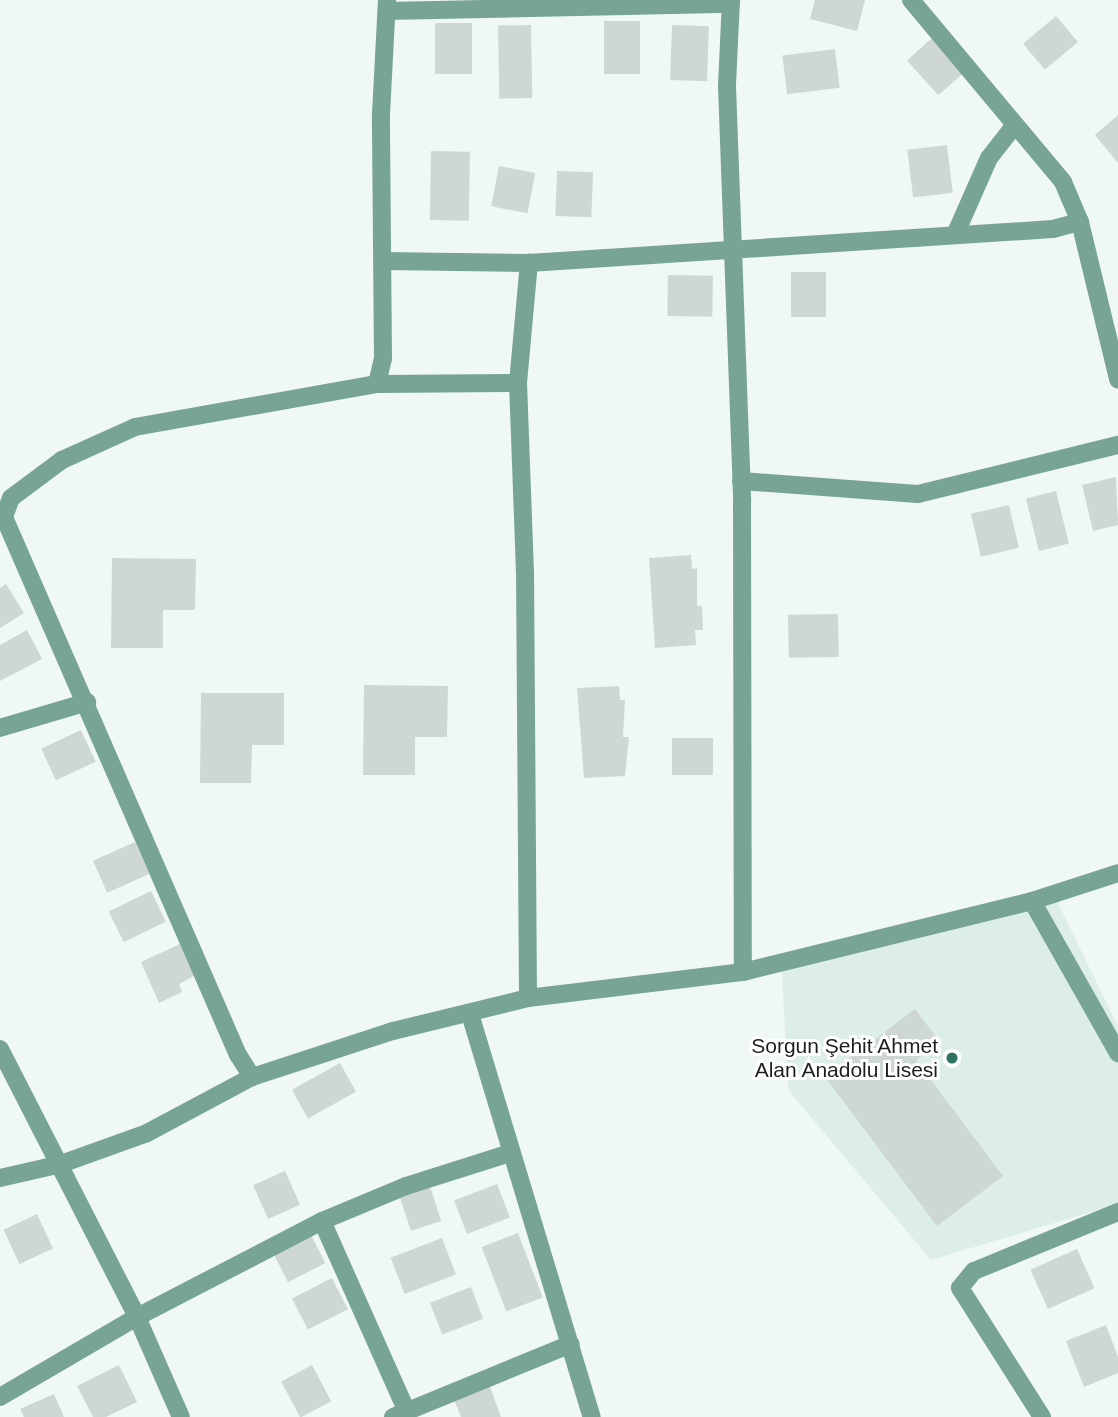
<!DOCTYPE html>
<meta charset="utf-8">
<style>
body{margin:0}
#map{position:relative;width:1118px;height:1417px;overflow:hidden;background:#f0f8f6;font-family:Helvetica,sans-serif}
div>[style]{position:absolute}
.built>*{inset:0;background:#ddeee9}
.building>*{inset:0;background:#cfd7d5;transform-origin:0 0}
.street>*{height:18px;margin:-9px;padding:0 9px;transform-origin:9px;border-radius:9px;background:#78a497}
.dots>*{width:19px;height:19px;translate:-50% -50%;box-sizing:border-box;border:4px solid #fff;border-radius:50%}
span{translate:-50% -50%;white-space:nowrap;text-align:center;line-height:1.15;-webkit-text-stroke:6px #fff;paint-order:stroke}
.poi-label{font-size:21px;color:#1d201f}
.right{translate:-100% -50%;text-align:right}
</style>
<div id="map">
<div class="built">
<i style="clip-path:polygon(1054px 895px,1118px 1026px,1118px 1204px,931px 1260px,788px 1090px,782px 971px)"></i>
</div>
<div class="building">
<i style="clip-path:polygon(815px 0,865px 0,857px 31px,810px 19px)"></i>
<i style="left:1056px;top:16px;width:34px;height:43px;rotate:50deg"></i>
<i style="left:604px;top:21px;width:36px;height:53px"></i>
<i style="left:435px;top:23px;width:37px;height:51px"></i>
<i style="left:531px;top:25px;width:73px;height:33px;rotate:89deg"></i>
<i style="left:672px;top:25px;width:37px;height:55px;rotate:2deg"></i>
<i style="left:933px;top:37px;width:47px;height:35px;rotate:48deg"></i>
<i style="left:835px;top:49px;width:39px;height:53px;rotate:83deg"></i>
<i style="clip-path:polygon(1118px 115px,1118px 163px,1095px 135px)"></i>
<i style="left:947px;top:145px;width:48px;height:40px;rotate:83deg"></i>
<i style="left:431px;top:151px;width:39px;height:69px;rotate:1deg"></i>
<i style="left:499px;top:166px;width:37px;height:41px;rotate:11deg"></i>
<i style="left:557px;top:171px;width:36px;height:45px;rotate:2deg"></i>
<i style="left:791px;top:272px;width:35px;height:45px"></i>
<i style="left:668px;top:275px;width:45px;height:41px;rotate:1deg"></i>
<i style="clip-path:polygon(1116px 477px,1118px 525px,1093px 531px,1082px 485px)"></i>
<i style="left:1056px;top:491px;width:54px;height:31px;rotate:76deg"></i>
<i style="left:1009px;top:505px;width:44px;height:39px;rotate:77deg"></i>
<i style="clip-path:polygon(691px 555px,692px 569px,697px 568px,697px 606px,702px 606px,703px 630px,695px 630px,696px 645px,655px 648px,649px 558px)"></i>
<i style="clip-path:polygon(112px 558px,196px 559px,195px 610px,163px 610px,163px 648px,111px 648px)"></i>
<i style="clip-path:polygon(6px 584px,24px 613px,0 628px,0 588px)"></i>
<i style="left:838px;top:614px;width:43px;height:50px;rotate:89deg"></i>
<i style="clip-path:polygon(27px 630px,42px 659px,0 681px,0 645px)"></i>
<i style="clip-path:polygon(364px 685px,448px 686px,447px 737px,415px 737px,415px 775px,363px 775px)"></i>
<i style="clip-path:polygon(619px 686px,620px 700px,625px 700px,623px 737px,629px 737px,625px 776px,584px 778px,577px 688px)"></i>
<i style="clip-path:polygon(201px 693px,284px 693px,284px 745px,252px 745px,251px 783px,200px 783px)"></i>
<i style="left:81px;top:730px;width:35px;height:44px;rotate:65deg"></i>
<i style="left:672px;top:738px;width:41px;height:37px"></i>
<i style="left:135px;top:842px;width:35px;height:46px;rotate:66deg"></i>
<i style="left:151px;top:891px;width:34px;height:47px;rotate:64deg"></i>
<i style="clip-path:polygon(180px 944px,194px 976px,179px 984px,182px 992px,159px 1003px,141px 962px)"></i>
<i style="clip-path:polygon(915px 1009px,940px 1042px,916px 1060px,1003px 1176px,937px 1226px,825px 1077px)"></i>
<i style="left:340px;top:1063px;width:33px;height:55px;rotate:61deg"></i>
<i style="left:285px;top:1171px;width:37px;height:35px;rotate:66deg"></i>
<i style="left:428px;top:1180px;width:43px;height:32px;rotate:72deg"></i>
<i style="left:497px;top:1184px;width:36px;height:46px;rotate:69deg"></i>
<i style="left:37px;top:1214px;width:38px;height:37px;rotate:65deg"></i>
<i style="left:309px;top:1231px;width:36px;height:42px;rotate:63deg"></i>
<i style="left:518px;top:1233px;width:69px;height:39px;rotate:69deg"></i>
<i style="left:442px;top:1238px;width:39px;height:55px;rotate:69deg"></i>
<i style="left:1077px;top:1249px;width:43px;height:51px;rotate:66deg"></i>
<i style="left:332px;top:1278px;width:35px;height:45px;rotate:63deg"></i>
<i style="left:471px;top:1287px;width:34px;height:44px;rotate:69deg"></i>
<i style="clip-path:polygon(1106px 1325px,1118px 1357px,1118px 1373px,1084px 1387px,1066px 1341px)"></i>
<i style="clip-path:polygon(119px 1365px,137px 1402px,106px 1417px,93px 1417px,77px 1386px)"></i>
<i style="left:312px;top:1365px;width:41px;height:35px;rotate:62deg"></i>
<i style="clip-path:polygon(489px 1384px,501px 1417px,461px 1417px,453px 1397px)"></i>
<i style="clip-path:polygon(54px 1394px,64px 1417px,24px 1417px,20px 1409px)"></i>
</div>
<div class="street">
<i style="left:731px;top:0;width:86px;rotate:92.7deg"></i>
<i style="left:727px;top:86px;width:416px;rotate:87.9deg"></i>
<i style="left:742px;top:502px;width:470px;rotate:89.9deg"></i>
<i style="left:911px;top:0;width:237px;rotate:50.1deg"></i>
<i style="left:1063px;top:182px;width:43px;rotate:67deg"></i>
<i style="left:1080px;top:222px;width:162px;rotate:76.4deg"></i>
<i style="left:387px;top:11px;width:344px;rotate:-1.2deg"></i>
<i style="left:955px;top:235px;width:84px;rotate:-66.2deg"></i>
<i style="left:989px;top:158px;width:39px;rotate:-52deg"></i>
<i style="left:384px;top:261px;width:145px;rotate:0.8deg"></i>
<i style="left:529px;top:263px;width:525px;rotate:-3.71deg"></i>
<i style="left:1053px;top:229px;width:28px;rotate:-15deg"></i>
<i style="left:377px;top:384px;width:26px;rotate:-77deg"></i>
<i style="left:383px;top:359px;width:245px;rotate:-90.5deg"></i>
<i style="left:381px;top:114px;width:114px;rotate:-87deg"></i>
<i style="left:741px;top:481px;width:177px;rotate:4.2deg"></i>
<i style="left:918px;top:494px;width:206px;rotate:-13.8deg"></i>
<i style="left:0;top:728px;width:91px;rotate:-16.6deg"></i>
<i style="left:1032px;top:901px;width:175px;rotate:60.5deg"></i>
<i style="left:528px;top:998px;width:425px;rotate:-90.4deg"></i>
<i style="left:525px;top:573px;width:190px;rotate:-92.1deg"></i>
<i style="left:518px;top:383px;width:121px;rotate:-84.8deg"></i>
<i style="left:470px;top:1014px;width:421px;rotate:73.2deg"></i>
<i style="left:0;top:1049px;width:301px;rotate:62.9deg"></i>
<i style="left:137px;top:1317px;width:109px;rotate:66.3deg"></i>
<i style="left:252px;top:1077px;width:26px;rotate:-122deg"></i>
<i style="left:238px;top:1055px;width:587px;rotate:-113.51deg"></i>
<i style="left:4px;top:517px;width:20px;rotate:-70deg"></i>
<i style="left:11px;top:498px;width:64px;rotate:-36.7deg"></i>
<i style="left:62px;top:460px;width:80px;rotate:-24.3deg"></i>
<i style="left:135px;top:427px;width:246px;rotate:-10.1deg"></i>
<i style="left:377px;top:384px;width:141px;rotate:-0.4deg"></i>
<i style="left:0;top:1178px;width:63px;rotate:-12.9deg"></i>
<i style="left:61px;top:1164px;width:91px;rotate:-19.8deg"></i>
<i style="left:147px;top:1133px;width:119px;rotate:-28.1deg"></i>
<i style="left:252px;top:1077px;width:148px;rotate:-18.1deg"></i>
<i style="left:393px;top:1031px;width:139px;rotate:-13.7deg"></i>
<i style="left:528px;top:998px;width:217px;rotate:-6.9deg"></i>
<i style="left:743px;top:972px;width:298px;rotate:-13.8deg"></i>
<i style="left:1032px;top:901px;width:90px;rotate:-18deg"></i>
<i style="left:322px;top:1221px;width:207px;rotate:66deg"></i>
<i style="left:0;top:1397px;width:159px;rotate:-30.3deg"></i>
<i style="left:137px;top:1317px;width:208px;rotate:-27.4deg"></i>
<i style="left:322px;top:1221px;width:91px;rotate:-22.6deg"></i>
<i style="left:406px;top:1186px;width:109px;rotate:-17.6deg"></i>
<i style="left:393px;top:1417px;width:192px;rotate:-22.3deg"></i>
<i style="left:1042px;top:1417px;width:153px;rotate:-122.4deg"></i>
<i style="left:960px;top:1288px;width:22px;rotate:-51deg"></i>
<i style="left:974px;top:1271px;width:156px;rotate:-22.3deg"></i>
</div>
<div class="dots">
<i style="left:952px;top:1058px;background:#2f7161"></i>
</div>
<div class="poi-label">
<span class="right" style="left:938px;top:1058px">Sorgun Şehit Ahmet<br>Alan Anadolu Lisesi</span>
</div>
</div>
